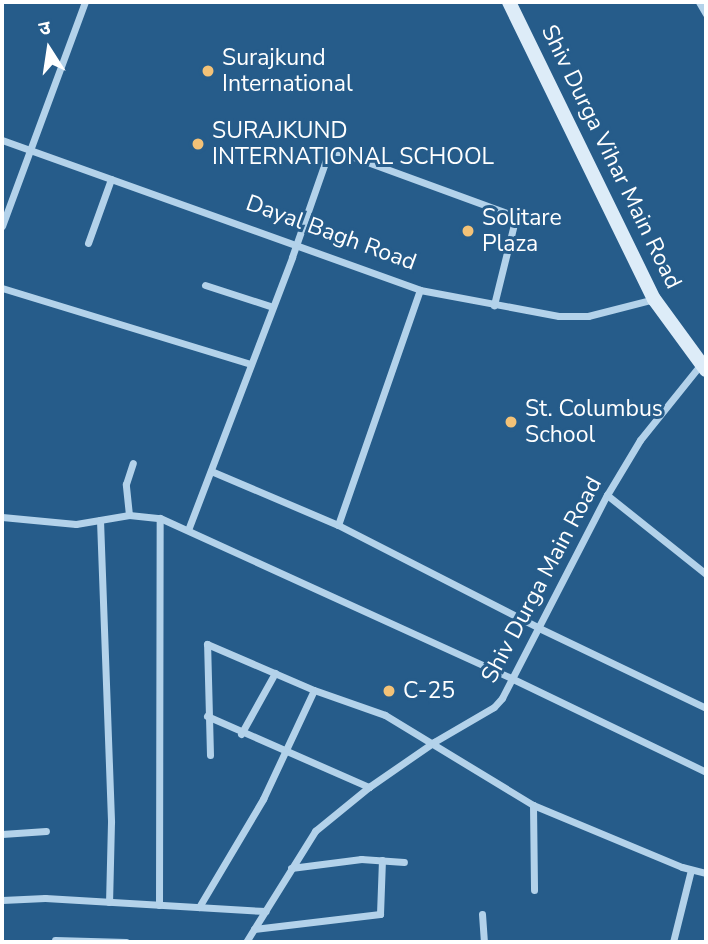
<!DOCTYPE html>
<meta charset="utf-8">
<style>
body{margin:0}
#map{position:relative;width:708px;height:944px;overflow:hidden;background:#265c8a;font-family:"Nunito Sans","Noto Sans Devanagari",sans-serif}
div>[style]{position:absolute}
.street>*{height:7px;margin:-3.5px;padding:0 3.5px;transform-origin:3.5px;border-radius:3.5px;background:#b3d2ea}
.secondary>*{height:14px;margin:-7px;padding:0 7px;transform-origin:7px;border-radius:7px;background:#ddecf8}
.dots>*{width:19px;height:19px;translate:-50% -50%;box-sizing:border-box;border:4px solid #265c8a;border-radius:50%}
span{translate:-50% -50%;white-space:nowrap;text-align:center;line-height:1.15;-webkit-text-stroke:6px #265c8a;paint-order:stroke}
.poi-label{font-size:23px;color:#fff}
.left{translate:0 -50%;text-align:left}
.street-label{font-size:23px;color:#fff}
.frame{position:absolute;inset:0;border:4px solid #fff;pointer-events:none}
.north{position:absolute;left:14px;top:14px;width:70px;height:70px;-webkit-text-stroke:5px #265c8a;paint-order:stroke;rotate:348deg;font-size:19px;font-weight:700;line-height:28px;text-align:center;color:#fff}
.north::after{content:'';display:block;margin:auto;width:24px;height:32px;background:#fff;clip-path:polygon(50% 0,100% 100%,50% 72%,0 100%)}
</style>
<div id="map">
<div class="street">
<i style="left:699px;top:2px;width:14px;rotate:60deg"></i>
<i style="left:2px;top:140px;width:444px;rotate:19.7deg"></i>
<i style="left:420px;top:290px;width:141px;rotate:10.6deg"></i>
<i style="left:559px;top:316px;width:29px"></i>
<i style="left:588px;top:316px;width:68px;rotate:-14.4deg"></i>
<i style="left:2px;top:226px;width:239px;rotate:-69.7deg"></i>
<i style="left:88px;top:243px;width:68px;rotate:-70.2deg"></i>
<i style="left:205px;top:285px;width:71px;rotate:17.9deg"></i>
<i style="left:2px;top:288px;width:260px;rotate:17deg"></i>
<i style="left:211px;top:471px;width:138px;rotate:23deg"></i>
<i style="left:338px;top:525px;width:226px;rotate:27.1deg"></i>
<i style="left:539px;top:628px;width:185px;rotate:25.6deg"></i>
<i style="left:607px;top:495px;width:127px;rotate:38.6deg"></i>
<i style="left:129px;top:515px;width:31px;rotate:-96deg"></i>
<i style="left:126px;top:484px;width:22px;rotate:-72deg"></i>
<i style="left:2px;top:517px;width:74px;rotate:5.4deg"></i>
<i style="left:76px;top:524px;width:54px;rotate:-9.6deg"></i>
<i style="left:129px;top:515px;width:31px;rotate:6deg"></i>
<i style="left:160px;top:518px;width:388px;rotate:24.5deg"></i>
<i style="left:513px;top:679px;width:214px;rotate:25.7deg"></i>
<i style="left:100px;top:520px;width:302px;rotate:87.9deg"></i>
<i style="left:111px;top:822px;width:80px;rotate:91.4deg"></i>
<i style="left:338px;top:525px;width:249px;rotate:-70.8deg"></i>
<i style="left:188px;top:530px;width:292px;rotate:-69.1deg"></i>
<i style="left:292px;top:257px;width:106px;rotate:-70.7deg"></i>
<i style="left:327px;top:157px;width:7px;rotate:-45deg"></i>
<i style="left:332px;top:152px;width:8px"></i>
<i style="left:340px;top:152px;width:183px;rotate:20.1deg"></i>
<i style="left:512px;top:215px;width:6px;rotate:59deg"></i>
<i style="left:515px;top:220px;width:88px;rotate:103.9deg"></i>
<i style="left:207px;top:716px;width:177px;rotate:23.7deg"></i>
<i style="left:241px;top:734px;width:70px;rotate:-60.9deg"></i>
<i style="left:210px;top:755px;width:111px;rotate:-91.5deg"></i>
<i style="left:207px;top:644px;width:116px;rotate:23.3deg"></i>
<i style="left:314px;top:690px;width:75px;rotate:19.4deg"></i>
<i style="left:385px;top:715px;width:173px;rotate:31.3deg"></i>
<i style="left:533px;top:805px;width:161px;rotate:22.6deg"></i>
<i style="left:682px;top:867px;width:25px;rotate:14deg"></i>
<i style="left:533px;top:805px;width:85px;rotate:89.3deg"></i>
<i style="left:2px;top:834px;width:44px;rotate:-3.9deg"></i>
<i style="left:291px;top:868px;width:71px;rotate:-7.3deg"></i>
<i style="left:361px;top:859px;width:43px;rotate:4deg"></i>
<i style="left:2px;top:900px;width:43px;rotate:-2.7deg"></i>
<i style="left:45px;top:898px;width:221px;rotate:3.4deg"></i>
<i style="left:159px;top:905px;width:387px;rotate:-89.9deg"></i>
<i style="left:199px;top:907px;width:126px;rotate:-59.3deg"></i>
<i style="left:263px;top:799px;width:120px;rotate:-64.9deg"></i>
<i style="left:482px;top:914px;width:28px;rotate:86deg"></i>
<i style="left:254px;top:929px;width:127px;rotate:-6.8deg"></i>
<i style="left:380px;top:914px;width:54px;rotate:-87.9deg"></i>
<i style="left:55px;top:940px;width:71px;rotate:1.6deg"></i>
<i style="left:246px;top:942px;width:131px;rotate:-58.1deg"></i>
<i style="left:315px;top:831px;width:70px;rotate:-39.2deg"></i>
<i style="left:369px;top:787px;width:79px;rotate:-34.7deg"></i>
<i style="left:434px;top:742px;width:69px;rotate:-30.3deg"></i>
<i style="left:494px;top:707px;width:12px;rotate:-48deg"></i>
<i style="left:502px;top:698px;width:229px;rotate:-62.7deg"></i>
<i style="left:607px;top:495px;width:64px;rotate:-59deg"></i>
<i style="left:640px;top:440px;width:97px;rotate:-51.2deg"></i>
<i style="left:673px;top:942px;width:74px;rotate:-76deg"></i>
</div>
<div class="secondary">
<i style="left:509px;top:2px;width:331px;rotate:64deg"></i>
<i style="left:654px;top:299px;width:88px;rotate:53.8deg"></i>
</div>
<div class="dots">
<i style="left:208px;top:71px;background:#f3c277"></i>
<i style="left:198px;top:144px;background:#f3c277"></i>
<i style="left:468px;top:231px;background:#f3c277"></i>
<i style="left:511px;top:422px;background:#f3c277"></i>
<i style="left:389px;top:691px;background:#f3c277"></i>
</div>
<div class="poi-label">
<span class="left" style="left:222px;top:71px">Surajkund<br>International</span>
<span class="left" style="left:212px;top:144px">SURAJKUND<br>INTERNATIONAL SCHOOL</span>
<span class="left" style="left:482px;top:231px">Solitare<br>Plaza</span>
<span class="left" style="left:525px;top:422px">St. Columbus<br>School</span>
<span class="left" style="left:403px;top:691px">C-25</span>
</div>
<div class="street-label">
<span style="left:611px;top:157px;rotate:64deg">Shiv Durga Vihar Main Road</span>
<span style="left:331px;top:233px;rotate:20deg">Dayal Bagh Road</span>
<span style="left:542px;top:580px;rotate:-62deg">Shiv Durga Main Road</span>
</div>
<div class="frame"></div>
<div class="north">उ</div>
</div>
